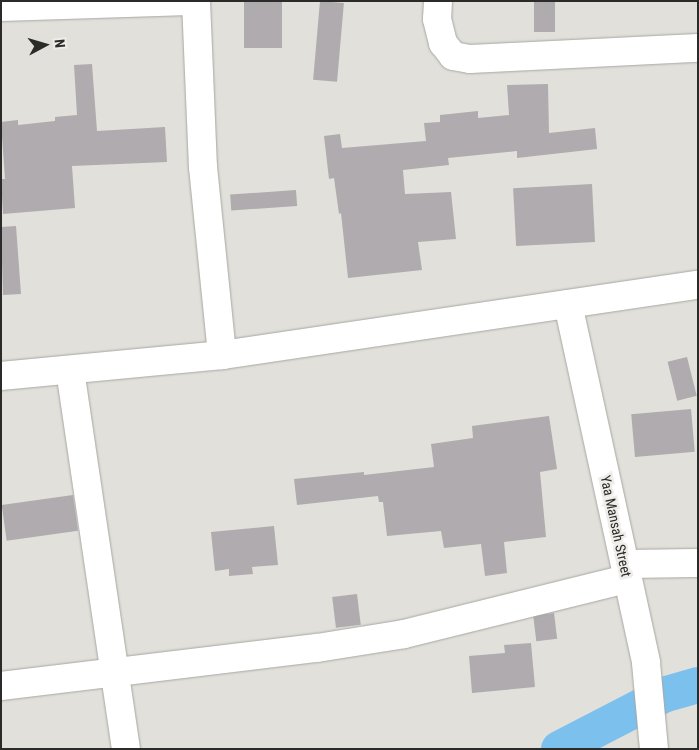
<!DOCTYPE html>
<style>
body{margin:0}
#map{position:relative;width:699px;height:750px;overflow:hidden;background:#e1e0db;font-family:"Roboto Condensed",sans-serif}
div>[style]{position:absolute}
.river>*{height:36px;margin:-18px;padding:0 18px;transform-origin:18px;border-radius:18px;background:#7cc1ee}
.building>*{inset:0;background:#b0abae;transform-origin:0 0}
.roads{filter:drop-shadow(0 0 1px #a8a7a2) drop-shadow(0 0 1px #a8a7a2)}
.minor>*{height:28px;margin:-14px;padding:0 14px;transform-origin:14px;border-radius:14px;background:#fff}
span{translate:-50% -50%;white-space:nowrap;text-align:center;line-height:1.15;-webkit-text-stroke:5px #efede9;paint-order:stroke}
.street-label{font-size:14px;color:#2b2b29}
.frame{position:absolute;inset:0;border:2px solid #2b2b29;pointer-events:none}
.north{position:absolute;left:20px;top:20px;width:50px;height:50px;-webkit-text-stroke:4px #efede9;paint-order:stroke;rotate:84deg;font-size:14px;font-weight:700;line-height:20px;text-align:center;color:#2b2b29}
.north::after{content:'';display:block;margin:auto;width:18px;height:22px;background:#2b2b29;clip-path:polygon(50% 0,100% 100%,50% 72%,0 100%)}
</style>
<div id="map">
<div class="river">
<i style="left:559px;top:749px;width:117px;rotate:-27.4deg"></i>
<i style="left:663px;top:695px;width:36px;rotate:-16deg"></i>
</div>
<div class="building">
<i style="left:244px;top:1px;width:38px;height:47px"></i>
<i style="left:320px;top:1px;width:24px;height:79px;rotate:5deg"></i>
<i style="left:534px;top:1px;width:21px;height:31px"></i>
<i style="clip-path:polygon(92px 64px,97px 131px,165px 127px,167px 162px,72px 166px,75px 208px,3px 214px,1px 179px,5px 179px,1px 122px,18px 120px,18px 125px,55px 121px,55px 117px,77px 115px,74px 65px)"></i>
<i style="clip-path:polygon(548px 84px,549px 133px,595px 128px,597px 149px,517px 158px,517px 151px,448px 158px,449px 165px,403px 170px,405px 194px,451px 192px,456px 239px,418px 242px,422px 270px,348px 278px,341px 213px,339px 214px,334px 178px,329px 179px,324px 136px,340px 134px,342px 148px,426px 141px,424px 123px,440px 122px,440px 115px,478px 111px,478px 118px,509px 115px,507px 85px)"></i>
<i style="left:592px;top:184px;width:58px;height:79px;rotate:87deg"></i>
<i style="left:296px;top:190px;width:16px;height:66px;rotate:86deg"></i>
<i style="clip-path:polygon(16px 226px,21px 294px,3px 295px,1px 227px)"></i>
<i style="left:687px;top:357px;width:40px;height:20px;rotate:76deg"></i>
<i style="left:691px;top:409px;width:43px;height:60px;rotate:85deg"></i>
<i style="clip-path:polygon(549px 416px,557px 469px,540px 472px,546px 537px,504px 542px,507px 573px,485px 576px,481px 544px,444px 548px,441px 531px,387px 536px,383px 502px,379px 502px,378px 496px,297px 505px,294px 479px,364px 472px,364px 475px,434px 467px,431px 444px,473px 438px,472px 426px)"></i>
<i style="left:73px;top:495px;width:36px;height:72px;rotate:82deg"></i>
<i style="clip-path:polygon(274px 526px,278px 565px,252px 567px,253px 574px,229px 576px,229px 569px,215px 571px,211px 532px)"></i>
<i style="left:357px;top:594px;width:31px;height:25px;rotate:83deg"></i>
<i style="left:554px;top:613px;width:26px;height:21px;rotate:83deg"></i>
<i style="clip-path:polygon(531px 643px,535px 687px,472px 693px,469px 656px,505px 653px,504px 645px)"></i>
</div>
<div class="roads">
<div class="minor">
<i style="left:196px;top:1px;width:166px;rotate:87.6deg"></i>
<i style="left:203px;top:167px;width:189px;rotate:84.2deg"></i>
<i style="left:438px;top:1px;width:18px;rotate:93deg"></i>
<i style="left:437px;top:19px;width:25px;rotate:76deg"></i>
<i style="left:443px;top:43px;width:16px;rotate:52deg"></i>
<i style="left:453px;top:56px;width:17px;rotate:10deg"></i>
<i style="left:470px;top:59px;width:228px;rotate:-2.8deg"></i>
<i style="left:1px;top:7px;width:190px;rotate:-1.8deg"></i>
<i style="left:568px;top:304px;width:367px;rotate:77.7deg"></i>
<i style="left:646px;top:663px;width:86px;rotate:84.7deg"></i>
<i style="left:70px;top:370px;width:383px;rotate:81.6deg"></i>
<i style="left:1px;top:376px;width:222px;rotate:-5.4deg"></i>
<i style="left:222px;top:355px;width:481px;rotate:-8.4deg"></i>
<i style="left:625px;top:564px;width:73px;rotate:-0.8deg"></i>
<i style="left:1px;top:686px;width:318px;rotate:-6.9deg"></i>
<i style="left:317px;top:648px;width:88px;rotate:-9.1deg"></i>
<i style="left:404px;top:634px;width:230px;rotate:-13.9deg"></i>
</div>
</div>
<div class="street-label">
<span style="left:616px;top:526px;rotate:78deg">Yaa Mansah Street</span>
</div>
<div class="frame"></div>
<div class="north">N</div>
</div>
